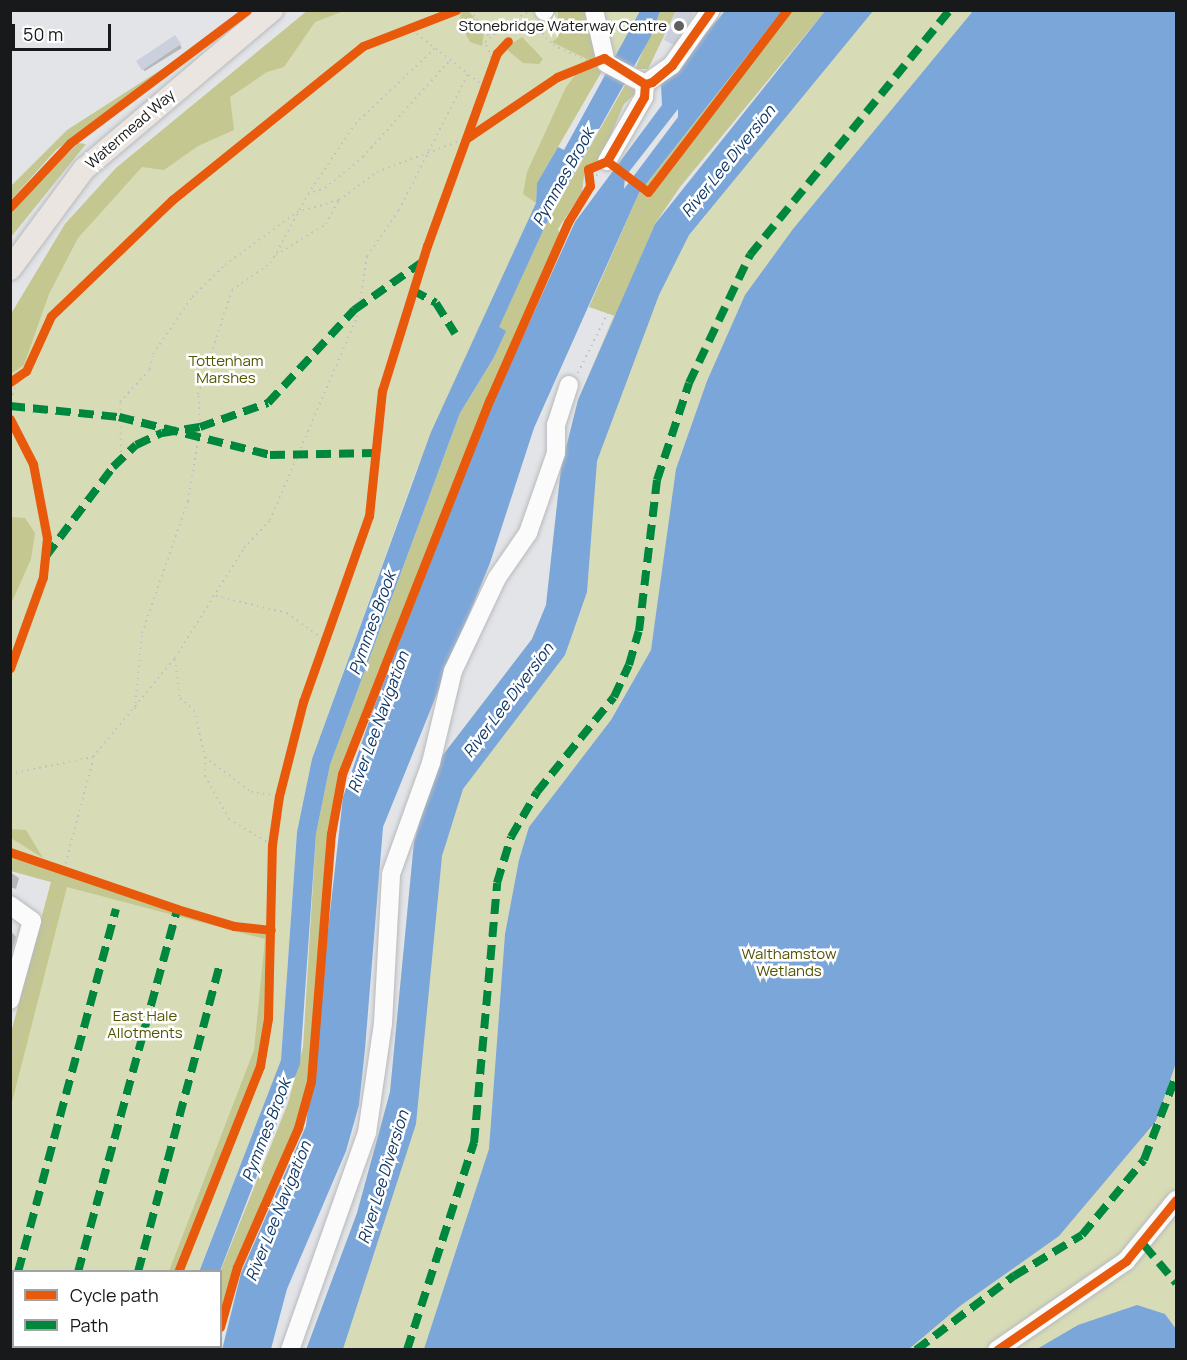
<!DOCTYPE html>
<style>
body{margin:0}
#map{position:relative;width:1187px;height:1360px;overflow:hidden;background:#e2e4e7;font-family:Manrope,sans-serif}
div>[style]{position:absolute}
.green>*{inset:0;background:#d8dcb6}
.forest>*{inset:0;background:#c4c790}
.water>*{inset:0;background:#7ba6d9}
.shadow>*{inset:0;background:#0003;transform-origin:0 0}
.building>*{inset:0;background:#cbd1dc;transform-origin:0 0}
.path>*{height:2px;margin-top:-1px;transform-origin:0;background:repeating-linear-gradient(90deg,#c1c1c3 0 1.5px,transparent 0 6px)}
.roads{filter:drop-shadow(0 0 2px #b8babc) drop-shadow(0 0 2px #b8babc)}
.minor>*{height:18px;margin:-9px;padding:0 9px;transform-origin:9px;border-radius:9px;background:#fbfbfb}
.major>*{height:22px;margin:-11px;padding:0 11px;transform-origin:11px;border-radius:11px;background:#ebe5e2}
.quiet>*{height:8px;margin-top:-4px;transform-origin:0;background:repeating-linear-gradient(90deg,#00873e 0 15px,transparent 0 23px)}
.cycleway>*{height:9px;margin:-4.5px;padding:0 4.5px;transform-origin:4.5px;border-radius:4.5px;background:#e8590c}
.dots>*{width:16px;height:16px;translate:-50% -50%;box-sizing:border-box;border:3px solid #fff;border-radius:50%}
span{translate:-50% -50%;white-space:nowrap;text-align:center;line-height:1.15;-webkit-text-stroke:5px #fff;paint-order:stroke}
.poi-label{font-size:15px;color:#18191a}
.right{translate:-100% -50%;text-align:right}
.street-label{font-size:15px;color:#18191a}
.park-label{font-size:15px;color:#525402}
.water-label{font-size:16px;color:#0e3766;font-style:italic}
.frame{position:absolute;inset:0;border:12px solid #18191a;pointer-events:none}
.legend{position:absolute;left:12px;top:1270px;width:210px;height:78px;box-sizing:border-box;background:#fff;border:2px solid #a3a3a3;margin:0;padding:8px 10px;list-style:none;font-size:18px;color:#18191a}
.legend li{display:flex;align-items:center;gap:12px;height:30px}
.legend b{width:30px;border:2px solid #a3a3a3}
.scale{position:absolute;left:12px;top:24px;width:99px;height:27px;box-sizing:border-box;border:3px solid #18191a;border-top:0;padding-left:8px;font-size:18px;line-height:21px;white-space:nowrap;color:#18191a;-webkit-text-stroke:4px #fff;paint-order:stroke}
</style>
<div id="map">
<div class="green">
<i style="clip-path:polygon(307px 11px,640px 11px,608px 75px,602px 71px,537px 183px,536px 203px,416px 471px,312px 759px,297px 832px,281px 1060px,199px 1271px,14px 1272px,14px 1346px,168px 1349px,11px 1349px,11px 1033px,51px 882px,11px 871px,11px 314px,65px 224px,116px 168px)"></i>
<i style="clip-path:polygon(825px 11px,1176px 11px,1176px 1349px,306px 1350px,357px 1213px,390px 1092px,414px 842px,436px 764px,532px 639px,546px 605px,561px 468px,578px 400px,636px 262px)"></i>
</div>
<div class="forest">
<i style="clip-path:polygon(307px 11px,344px 11px,315px 22px,284px 67px,267px 72px,230px 97px,234px 130px,198px 146px,164px 170px,142px 167px,78px 238px,49px 294px,24px 365px,11px 374px,11px 314px,65px 224px,116px 168px)"></i>
<i style="clip-path:polygon(462px 11px,469px 11px,484px 32px,482px 46px,470px 42px,459px 22px)"></i>
<i style="clip-path:polygon(589px 11px,586px 22px,597px 59px,593px 62px,552px 42px,557px 38px,558px 12px)"></i>
<i style="clip-path:polygon(660px 11px,676px 11px,648px 69px,635px 69px)"></i>
<i style="clip-path:polygon(782px 11px,825px 11px,680px 187px,655px 224px,615px 316px,589px 307px,639px 193px)"></i>
<i style="clip-path:polygon(522px 37px,543px 59px,539px 64px,523px 63px,505px 48px)"></i>
<i style="clip-path:polygon(176px 60px,56px 150px,11px 200px,11px 186px,67px 130px)"></i>
<i style="clip-path:polygon(599px 66px,602px 71px,537px 183px,536px 203px,523px 194px,527px 172px,566px 87px,577px 73px)"></i>
<i style="clip-path:polygon(625px 85px,638px 91px,624px 104px,601px 158px,585px 168px,582px 192px,558px 229px,560px 236px,457px 472px,340px 774px,328px 834px,309px 1080px,296px 1128px,235px 1267px,221px 1320px,220px 1272px,288px 1103px,303px 1047px,316px 834px,330px 765px,460px 413px,493px 359px,498px 327px,546px 224px)"></i>
<i style="clip-path:polygon(78px 143px,86px 144px,11px 237px,11px 212px)"></i>
<i style="clip-path:polygon(11px 517px,25px 518px,35px 533px,31px 559px,11px 604px)"></i>
<i style="clip-path:polygon(10px 829px,26px 830px,43px 858px,11px 838px)"></i>
<i style="clip-path:polygon(11px 856px,176px 913px,266px 933px,264px 1018px,257px 1065px,174px 1271px,169px 1271px,254px 1050px,265px 939px,67px 887px,11px 1106px,11px 1033px,51px 882px,11px 871px)"></i>
</div>
<div class="water">
<i style="clip-path:polygon(640px 11px,660px 11px,651px 36px,546px 224px,499px 327px,506px 331px,493px 359px,460px 413px,330px 765px,316px 834px,300px 1064px,220px 1271px,199px 1272px,281px 1060px,297px 832px,312px 759px,431px 432px,536px 203px,537px 183px,558px 147px,564px 150px)"></i>
<i style="clip-path:polygon(evenodd,725px 11px,782px 11px,639px 193px,534px 428px,490px 563px,383px 827px,365px 1049px,359px 1105px,346px 1151px,287px 1289px,271px 1349px,222px 1350px,241px 1273px,306px 1126px,343px 797px,373px 710px,489px 411px,575px 222px,662px 105px,661px 85px,725px 11px,678px 109px,678px 117px,624px 189px,625px 177px,678px 109px)"></i>
<i style="clip-path:polygon(825px 11px,873px 11px,689px 235px,659px 295px,597px 461px,587px 592px,565px 655px,463px 789px,442px 856px,416px 1124px,343px 1349px,306px 1350px,357px 1213px,390px 1092px,414px 842px,436px 764px,532px 639px,546px 605px,561px 468px,578px 400px,655px 224px)"></i>
<i style="clip-path:polygon(973px 11px,1176px 11px,1176px 1063px,1156px 1121px,1059px 1236px,960px 1306px,909px 1349px,424px 1349px,489px 1149px,505px 934px,519px 860px,529px 827px,611px 720px,651px 650px,676px 469px,707px 381px,745px 295px,793px 229px)"></i>
<i style="clip-path:polygon(1137px 1305px,1165px 1314px,1176px 1329px,1176px 1349px,1037px 1349px,1078px 1325px)"></i>
</div>
<div class="shadow">
<i style="left:175px;top:37px;width:13px;height:44px;rotate:58deg"></i>
<i style="clip-path:polygon(10px 872px,19px 878px,16px 889px,10px 887px)"></i>
<i style="clip-path:polygon(10px 930px,16px 937px,10px 958px)"></i>
</div>
<div class="building">
<i style="clip-path:polygon(677px 10px,695px 10px,678px 47px,664px 40px)"></i>
<i style="left:175px;top:35px;width:11px;height:47px;rotate:56deg"></i>
</div>
<div class="path">
<i style="left:470px;top:10px;width:32px;rotate:54deg"></i>
<i style="left:510px;top:22px;width:21px;rotate:-29deg"></i>
<i style="left:534px;top:24px;width:28px;rotate:48deg"></i>
<i style="left:553px;top:45px;width:41px;rotate:24.7deg"></i>
<i style="left:412px;top:30px;width:94px;rotate:38.1deg"></i>
<i style="left:506px;top:43px;width:12px;rotate:-42deg"></i>
<i style="left:494px;top:63px;width:23px;rotate:-113deg"></i>
<i style="left:485px;top:42px;width:19px;rotate:-39deg"></i>
<i style="left:590px;top:186px;width:15px;rotate:-58deg"></i>
<i style="left:308px;top:194px;width:84px;rotate:-56.1deg"></i>
<i style="left:355px;top:124px;width:110px;rotate:-43.5deg"></i>
<i style="left:276px;top:255px;width:59px;rotate:-31.8deg"></i>
<i style="left:326px;top:224px;width:27px;rotate:-62deg"></i>
<i style="left:578px;top:373px;width:88px;rotate:-63.7deg"></i>
<i style="left:617px;top:294px;width:46px;rotate:-82.6deg"></i>
<i style="left:623px;top:248px;width:61px;rotate:-65.9deg"></i>
<i style="left:10px;top:400px;width:22px;rotate:-66deg"></i>
<i style="left:200px;top:427px;width:33px;rotate:-93deg"></i>
<i style="left:198px;top:394px;width:109px;rotate:-71.9deg"></i>
<i style="left:232px;top:290px;width:47px;rotate:-34.7deg"></i>
<i style="left:271px;top:263px;width:78px;rotate:-61.8deg"></i>
<i style="left:308px;top:194px;width:18px;rotate:-19deg"></i>
<i style="left:325px;top:188px;width:49px;rotate:-39.2deg"></i>
<i style="left:363px;top:157px;width:130px;rotate:-48.1deg"></i>
<i style="left:121px;top:458px;width:56px;rotate:-91deg"></i>
<i style="left:120px;top:402px;width:45px;rotate:-47.7deg"></i>
<i style="left:150px;top:369px;width:15px;rotate:-79deg"></i>
<i style="left:153px;top:354px;width:69px;rotate:-55.6deg"></i>
<i style="left:192px;top:297px;width:46px;rotate:-44.1deg"></i>
<i style="left:225px;top:265px;width:89px;rotate:-36.4deg"></i>
<i style="left:297px;top:212px;width:44px;rotate:-15.9deg"></i>
<i style="left:339px;top:200px;width:47px;rotate:-36.4deg"></i>
<i style="left:377px;top:172px;width:96px;rotate:-20.7deg"></i>
<i style="left:216px;top:596px;width:73px;rotate:13.5deg"></i>
<i style="left:287px;top:613px;width:48px;rotate:35.7deg"></i>
<i style="left:175px;top:659px;width:39px;rotate:83deg"></i>
<i style="left:180px;top:698px;width:18px;rotate:41deg"></i>
<i style="left:194px;top:710px;width:48px;rotate:76.8deg"></i>
<i style="left:205px;top:757px;width:58px;rotate:37.3deg"></i>
<i style="left:251px;top:792px;width:28px;rotate:8deg"></i>
<i style="left:135px;top:709px;width:76px;rotate:-84.7deg"></i>
<i style="left:142px;top:633px;width:140px;rotate:-70.8deg"></i>
<i style="left:188px;top:501px;width:68px;rotate:-80.7deg"></i>
<i style="left:205px;top:757px;width:19px;rotate:90deg"></i>
<i style="left:205px;top:776px;width:49px;rotate:60.8deg"></i>
<i style="left:229px;top:819px;width:50px;rotate:31.2deg"></i>
<i style="left:10px;top:774px;width:85px;rotate:-11.6deg"></i>
<i style="left:93px;top:757px;width:129px;rotate:-50.4deg"></i>
<i style="left:175px;top:658px;width:130px;rotate:-57.9deg"></i>
<i style="left:244px;top:548px;width:38px;rotate:-47deg"></i>
<i style="left:270px;top:520px;width:221px;rotate:-66.8deg"></i>
<i style="left:357px;top:317px;width:62px;rotate:-80.7deg"></i>
<i style="left:367px;top:256px;width:56px;rotate:-55.2deg"></i>
<i style="left:399px;top:210px;width:153px;rotate:-63.1deg"></i>
<i style="left:10px;top:1072px;width:324px;rotate:-75.1deg"></i>
</div>
<div class="roads">
<div class="minor">
<i style="left:594px;top:10px;width:54px;rotate:77.2deg"></i>
<i style="left:606px;top:63px;width:44px;rotate:28.3deg"></i>
<i style="left:645px;top:84px;width:33px;rotate:-35deg"></i>
<i style="left:672px;top:65px;width:67px;rotate:-54.7deg"></i>
<i style="left:544px;top:11px;width:1px;rotate:-45deg"></i>
<i style="left:607px;top:161px;width:74px;rotate:-60deg"></i>
<i style="left:644px;top:97px;width:13px;rotate:-86deg"></i>
<i style="left:10px;top:905px;width:27px;rotate:36deg"></i>
<i style="left:32px;top:921px;width:82px;rotate:105.6deg"></i>
<i style="left:290px;top:1350px;width:230px;rotate:-70.5deg"></i>
<i style="left:367px;top:1133px;width:111px;rotate:-81.7deg"></i>
<i style="left:383px;top:1023px;width:149px;rotate:-86.9deg"></i>
<i style="left:391px;top:874px;width:118px;rotate:-70.2deg"></i>
<i style="left:431px;top:763px;width:95px;rotate:-76.6deg"></i>
<i style="left:453px;top:671px;width:103px;rotate:-64.7deg"></i>
<i style="left:497px;top:578px;width:55px;rotate:-55.4deg"></i>
<i style="left:528px;top:533px;width:85px;rotate:-70.7deg"></i>
<i style="left:556px;top:453px;width:28px;rotate:-90deg"></i>
<i style="left:556px;top:425px;width:42px;rotate:-72deg"></i>
<i style="left:997px;top:1350px;width:157px;rotate:-34.6deg"></i>
<i style="left:1126px;top:1261px;width:79px;rotate:-50.7deg"></i>
</div>
<div class="major">
<i style="left:10px;top:269px;width:124px;rotate:-53.5deg"></i>
<i style="left:84px;top:169px;width:246px;rotate:-40.2deg"></i>
</div>
</div>
<div class="quiet">
<i style="left:412px;top:290px;width:27px;rotate:28deg"></i>
<i style="left:436px;top:303px;width:36px;rotate:58deg"></i>
<i style="left:10px;top:406px;width:110px;rotate:5.8deg"></i>
<i style="left:119px;top:417px;width:156px;rotate:14.1deg"></i>
<i style="left:270px;top:455px;width:106px;rotate:-1.1deg"></i>
<i style="left:46px;top:556px;width:111px;rotate:-53deg"></i>
<i style="left:113px;top:467px;width:32px;rotate:-44deg"></i>
<i style="left:136px;top:445px;width:29px;rotate:-25deg"></i>
<i style="left:162px;top:433px;width:38px;rotate:-9deg"></i>
<i style="left:200px;top:427px;width:72px;rotate:-19.4deg"></i>
<i style="left:268px;top:403px;width:127px;rotate:-47.2deg"></i>
<i style="left:354px;top:310px;width:83px;rotate:-35.2deg"></i>
<i style="left:1144px;top:1245px;width:50px;rotate:49.9deg"></i>
<i style="left:18px;top:1272px;width:376px;rotate:-74.9deg"></i>
<i style="left:78px;top:1272px;width:376px;rotate:-74.7deg"></i>
<i style="left:138px;top:1272px;width:315px;rotate:-75.1deg"></i>
<i style="left:10px;top:1298px;width:12px;rotate:-70deg"></i>
<i style="left:57px;top:1350px;width:4px;rotate:-76deg"></i>
<i style="left:117px;top:1350px;width:4px;rotate:-76deg"></i>
<i style="left:407px;top:1350px;width:218px;rotate:-72.1deg"></i>
<i style="left:474px;top:1143px;width:261px;rotate:-84.9deg"></i>
<i style="left:497px;top:883px;width:48px;rotate:-73.1deg"></i>
<i style="left:511px;top:837px;width:52px;rotate:-60deg"></i>
<i style="left:537px;top:792px;width:122px;rotate:-51deg"></i>
<i style="left:614px;top:697px;width:35px;rotate:-65deg"></i>
<i style="left:629px;top:665px;width:35px;rotate:-74deg"></i>
<i style="left:639px;top:631px;width:152px;rotate:-83.2deg"></i>
<i style="left:657px;top:480px;width:102px;rotate:-71.7deg"></i>
<i style="left:689px;top:383px;width:142px;rotate:-64.5deg"></i>
<i style="left:750px;top:255px;width:316px;rotate:-50.8deg"></i>
<i style="left:916px;top:1350px;width:123px;rotate:-37.1deg"></i>
<i style="left:1014px;top:1276px;width:79px;rotate:-31.1deg"></i>
<i style="left:1082px;top:1235px;width:97px;rotate:-50.4deg"></i>
<i style="left:1144px;top:1160px;width:90px;rotate:-69.1deg"></i>
</div>
<div class="cycleway">
<i style="left:467px;top:138px;width:109px;rotate:-34.1deg"></i>
<i style="left:557px;top:77px;width:51px;rotate:-22deg"></i>
<i style="left:604px;top:58px;width:49px;rotate:32.4deg"></i>
<i style="left:645px;top:84px;width:7px;rotate:-16deg"></i>
<i style="left:652px;top:82px;width:26px;rotate:-40deg"></i>
<i style="left:672px;top:65px;width:67px;rotate:-54.7deg"></i>
<i style="left:607px;top:161px;width:74px;rotate:-60deg"></i>
<i style="left:644px;top:97px;width:13px;rotate:-86deg"></i>
<i style="left:10px;top:207px;width:88px;rotate:-46.8deg"></i>
<i style="left:70px;top:143px;width:221px;rotate:-36.9deg"></i>
<i style="left:10px;top:382px;width:19px;rotate:-35deg"></i>
<i style="left:26px;top:371px;width:60px;rotate:-65.6deg"></i>
<i style="left:51px;top:316px;width:168px;rotate:-43.8deg"></i>
<i style="left:172px;top:200px;width:245px;rotate:-38.9deg"></i>
<i style="left:363px;top:46px;width:100px;rotate:-21.2deg"></i>
<i style="left:10px;top:419px;width:51px;rotate:62.9deg"></i>
<i style="left:33px;top:464px;width:75px;rotate:79.3deg"></i>
<i style="left:47px;top:538px;width:39px;rotate:96deg"></i>
<i style="left:43px;top:577px;width:97px;rotate:109.9deg"></i>
<i style="left:10px;top:852px;width:176px;rotate:18.8deg"></i>
<i style="left:177px;top:909px;width:59px;rotate:16.6deg"></i>
<i style="left:234px;top:926px;width:37px;rotate:6deg"></i>
<i style="left:178px;top:1272px;width:222px;rotate:-68.3deg"></i>
<i style="left:260px;top:1066px;width:49px;rotate:-80.5deg"></i>
<i style="left:268px;top:1018px;width:173px;rotate:-88.7deg"></i>
<i style="left:272px;top:845px;width:49px;rotate:-81.9deg"></i>
<i style="left:279px;top:796px;width:97px;rotate:-75.7deg"></i>
<i style="left:303px;top:702px;width:197px;rotate:-70.5deg"></i>
<i style="left:369px;top:516px;width:126px;rotate:-84.1deg"></i>
<i style="left:382px;top:391px;width:152px;rotate:-72.8deg"></i>
<i style="left:427px;top:246px;width:205px;rotate:-70.1deg"></i>
<i style="left:497px;top:53px;width:16px;rotate:-47deg"></i>
<i style="left:220px;top:1327px;width:62px;rotate:-74.2deg"></i>
<i style="left:237px;top:1267px;width:152px;rotate:-66.3deg"></i>
<i style="left:298px;top:1128px;width:49px;rotate:-74.5deg"></i>
<i style="left:311px;top:1081px;width:248px;rotate:-85.4deg"></i>
<i style="left:331px;top:834px;width:61px;rotate:-79.6deg"></i>
<i style="left:342px;top:774px;width:403px;rotate:-68.5deg"></i>
<i style="left:490px;top:399px;width:193px;rotate:-66.2deg"></i>
<i style="left:568px;top:222px;width:42px;rotate:-58.6deg"></i>
<i style="left:590px;top:186px;width:17px;rotate:-97deg"></i>
<i style="left:588px;top:169px;width:21px;rotate:-23deg"></i>
<i style="left:607px;top:161px;width:51px;rotate:37.1deg"></i>
<i style="left:648px;top:192px;width:229px;rotate:-52.6deg"></i>
<i style="left:997px;top:1350px;width:157px;rotate:-34.6deg"></i>
<i style="left:1126px;top:1261px;width:79px;rotate:-50.7deg"></i>
</div>
<div class="dots">
<i style="left:679px;top:26px;background:#5f6062"></i>
</div>
<div class="poi-label">
<span class="right" style="left:667px;top:26px">Stonebridge Waterway Centre</span>
</div>
<div class="street-label">
<span style="left:130px;top:129px;rotate:-41deg">Watermead Way</span>
</div>
<div class="park-label">
<span style="left:226px;top:369px">Tottenham<br>Marshes</span>
<span style="left:789px;top:962px">Walthamstow<br>Wetlands</span>
<span style="left:145px;top:1024px">East Hale<br>Allotments</span>
</div>
<div class="water-label">
<span style="left:728px;top:161px;rotate:-51deg">River Lee Diversion</span>
<span style="left:563px;top:177px;rotate:-61deg">Pymmes Brook</span>
<span style="left:372px;top:623px;rotate:-70deg">Pymmes Brook</span>
<span style="left:508px;top:700px;rotate:-53deg">River Lee Diversion</span>
<span style="left:378px;top:722px;rotate:-70deg">River Lee Navigation</span>
<span style="left:266px;top:1130px;rotate:-69deg">Pymmes Brook</span>
<span style="left:383px;top:1177px;rotate:-73deg">River Lee Diversion</span>
<span style="left:278px;top:1211px;rotate:-68deg">River Lee Navigation</span>
</div>
<div class="frame"></div>
<ul class="legend">
<li><b style="height:8px;background:#e8590c"></b>Cycle path</li>
<li><b style="height:8px;background:#00873e"></b>Path</li>
</ul>
<div class="scale">50 m</div>
</div>
